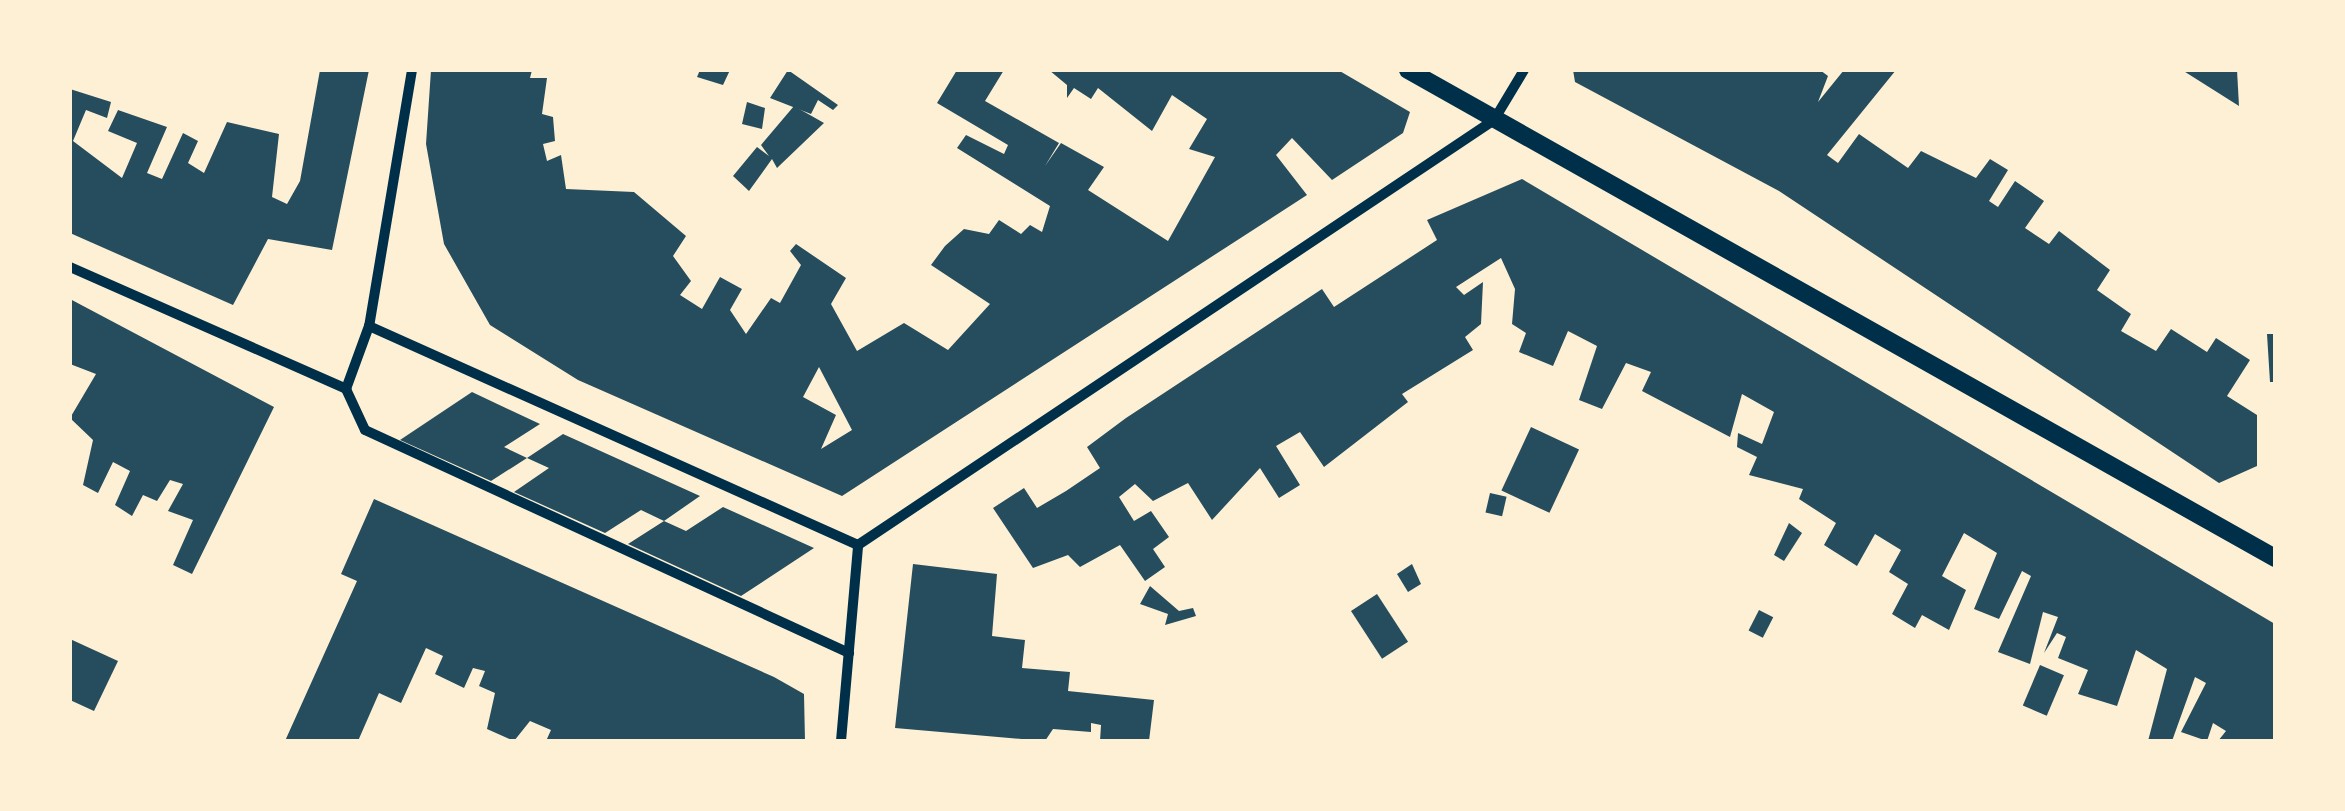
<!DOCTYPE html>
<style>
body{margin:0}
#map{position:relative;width:2345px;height:811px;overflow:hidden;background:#fdf0d5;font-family:"Source Sans 3",sans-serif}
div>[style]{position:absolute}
.building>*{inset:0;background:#264d5e;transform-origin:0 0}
.minor>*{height:10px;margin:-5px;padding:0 5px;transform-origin:5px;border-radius:5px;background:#003049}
.tertiary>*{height:18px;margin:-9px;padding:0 9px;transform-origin:9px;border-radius:9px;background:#003049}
span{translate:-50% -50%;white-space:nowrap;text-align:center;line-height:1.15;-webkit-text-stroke:10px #fdf0d5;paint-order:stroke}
.frame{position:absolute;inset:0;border:72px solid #fdf0d5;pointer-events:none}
</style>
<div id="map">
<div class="building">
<i style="clip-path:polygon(320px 70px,369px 70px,332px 250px,268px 239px,233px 305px,70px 233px,70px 89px,111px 102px,107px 118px,86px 110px,73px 141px,122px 178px,137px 143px,108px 131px,118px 110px,167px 127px,147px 173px,162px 179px,183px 133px,198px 141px,188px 163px,204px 173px,227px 122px,279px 134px,272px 197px,287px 204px,300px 181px)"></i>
<i style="clip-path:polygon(evenodd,431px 70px,532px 70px,530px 78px,547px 78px,542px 114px,553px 117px,555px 141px,543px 144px,547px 161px,561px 155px,566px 189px,634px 192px,686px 236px,673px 256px,691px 281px,680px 295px,702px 309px,720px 277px,742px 289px,730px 310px,746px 334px,771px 298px,780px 303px,801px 265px,790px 251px,796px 244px,846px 278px,831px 304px,857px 351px,904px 323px,948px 350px,990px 304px,931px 265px,945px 246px,964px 229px,989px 234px,999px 220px,1021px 234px,1030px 225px,1042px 232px,1050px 206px,957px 148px,966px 135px,1004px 154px,1008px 145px,937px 103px,957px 70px,1004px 70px,985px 101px,1059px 143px,1045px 166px,1061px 143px,1104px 167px,1088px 190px,1168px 241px,1215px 157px,1189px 149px,1207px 119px,1172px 95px,1152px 131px,1098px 88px,1091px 99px,1074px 88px,1067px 98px,1067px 85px,1049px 70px,1338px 70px,1410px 112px,1403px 133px,1332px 180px,1292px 138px,1276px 155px,1307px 195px,842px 496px,578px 380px,490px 325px,444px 244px,426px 144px,431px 70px,819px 367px,852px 430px,821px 449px,836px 415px,803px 397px,819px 367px)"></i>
<i style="clip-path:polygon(700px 70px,730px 70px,723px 85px,697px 77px)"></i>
<i style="clip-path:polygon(788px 70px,838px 105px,833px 110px,818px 100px,811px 114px,770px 98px)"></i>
<i style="clip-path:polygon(1573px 70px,1820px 70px,1828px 76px,1818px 102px,1844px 70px,1896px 70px,1827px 155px,1838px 163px,1859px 134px,1908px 168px,1921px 151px,1976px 178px,1990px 159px,2008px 170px,1989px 201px,1998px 207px,2015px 181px,2044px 201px,2025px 228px,2049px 244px,2059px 231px,2110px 270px,2097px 290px,2131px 314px,2121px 331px,2156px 351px,2171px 329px,2207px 352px,2216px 338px,2250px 360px,2227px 396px,2257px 415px,2257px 466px,2219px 483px,1779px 191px,1575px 82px)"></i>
<i style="clip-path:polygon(2182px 70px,2237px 70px,2239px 106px)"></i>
<i style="clip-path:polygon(747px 102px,765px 108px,762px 129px,742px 124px)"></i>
<i style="clip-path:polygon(794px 106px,824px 123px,777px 168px,772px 159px,749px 191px,733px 176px,757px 147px,769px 156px,761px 145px)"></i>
<i style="clip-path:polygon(1522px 179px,2275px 624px,2275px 741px,2218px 741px,2226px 731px,2213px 723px,2207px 741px,2181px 732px,2206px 683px,2195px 677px,2172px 741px,2148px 741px,2167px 669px,2136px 650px,2117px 706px,2078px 694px,2088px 670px,2058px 658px,2066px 637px,2057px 633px,2044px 653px,2058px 617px,2043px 612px,2030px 664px,1998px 652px,2031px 576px,2022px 571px,1999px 619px,1974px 609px,1997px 553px,1964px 533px,1942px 576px,1966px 590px,1949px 630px,1922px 615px,1915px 628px,1892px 614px,1908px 584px,1889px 572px,1901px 550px,1875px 534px,1857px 566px,1824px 545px,1836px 523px,1799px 499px,1803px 489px,1749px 475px,1757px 457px,1737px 447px,1738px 433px,1762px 444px,1774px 412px,1742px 394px,1730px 437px,1642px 391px,1651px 372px,1626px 363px,1602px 409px,1579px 400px,1597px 346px,1568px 331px,1553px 366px,1519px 352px,1526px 333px,1512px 324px,1515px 289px,1501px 258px,1456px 287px,1464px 295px,1483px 282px,1481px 324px,1465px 337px,1473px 350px,1402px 394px,1408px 402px,1324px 467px,1300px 432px,1276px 446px,1300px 485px,1279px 498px,1260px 468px,1212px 520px,1188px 483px,1153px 501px,1135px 484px,1119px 497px,1134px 521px,1151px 511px,1169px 537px,1153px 549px,1165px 567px,1145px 581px,1120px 545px,1080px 567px,1068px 555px,1033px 568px,993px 508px,1024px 488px,1037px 508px,1066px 491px,1100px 468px,1087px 447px,1126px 418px,1322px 289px,1334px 307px,1437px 240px,1427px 220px)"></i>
<i style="clip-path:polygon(70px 299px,274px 407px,192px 574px,173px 565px,193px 520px,168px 511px,183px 484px,170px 480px,157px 501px,143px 495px,132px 516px,115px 505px,130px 471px,113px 462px,98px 493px,83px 485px,93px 440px,70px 418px,96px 374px,70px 364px)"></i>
<i style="clip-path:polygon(2267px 334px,2275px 334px,2275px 382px,2270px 382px)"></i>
<i style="clip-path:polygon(472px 392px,540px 424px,504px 447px,527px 458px,491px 481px,400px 440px)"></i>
<i style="left:1531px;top:427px;width:53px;height:70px;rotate:25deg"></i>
<i style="clip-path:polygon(563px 434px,700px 496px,664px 521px,686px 531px,723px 507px,814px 548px,741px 596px,628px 544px,664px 521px,641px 510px,605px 533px,514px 492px,549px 468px,527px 458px)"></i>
<i style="left:1490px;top:493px;width:17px;height:20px;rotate:13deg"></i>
<i style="clip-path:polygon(374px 499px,774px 677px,804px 694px,805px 741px,546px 741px,551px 730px,530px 721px,514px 741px,487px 729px,495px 693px,479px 686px,485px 671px,473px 668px,464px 688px,435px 674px,443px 656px,426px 648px,401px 703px,379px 693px,358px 741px,285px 741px,357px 581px,341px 574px)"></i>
<i style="clip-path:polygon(1789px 523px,1802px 533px,1784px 561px,1774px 555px)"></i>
<i style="clip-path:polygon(913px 564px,997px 574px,992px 636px,1025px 640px,1022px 668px,1070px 672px,1068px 691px,1154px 700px,1149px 741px,1100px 741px,1101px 725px,1091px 723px,1091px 732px,1053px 729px,1045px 741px,895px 728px)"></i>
<i style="clip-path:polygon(1412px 564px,1421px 584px,1408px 592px,1397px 574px)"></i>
<i style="clip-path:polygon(1150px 586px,1179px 611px,1193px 608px,1196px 616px,1165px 625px,1168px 614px,1140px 604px)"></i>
<i style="left:1377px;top:594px;width:57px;height:31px;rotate:57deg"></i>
<i style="left:1759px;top:610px;width:16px;height:23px;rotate:27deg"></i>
<i style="clip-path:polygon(70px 639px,118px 661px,94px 711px,70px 700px)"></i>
<i style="left:2040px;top:665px;width:26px;height:44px;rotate:23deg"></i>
</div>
<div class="minor">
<i style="left:412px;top:70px;width:260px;rotate:99.5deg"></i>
<i style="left:369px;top:326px;width:67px;rotate:110.1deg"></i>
<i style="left:346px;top:389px;width:45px;rotate:65.1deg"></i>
<i style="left:365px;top:430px;width:533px;rotate:24.74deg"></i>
<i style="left:70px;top:267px;width:302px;rotate:23.8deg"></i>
<i style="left:369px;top:326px;width:536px;rotate:24.13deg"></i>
<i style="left:858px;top:545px;width:765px;rotate:-33.75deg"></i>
<i style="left:1494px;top:120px;width:58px;rotate:-59deg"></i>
<i style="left:841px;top:741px;width:197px;rotate:-85deg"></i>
</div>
<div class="tertiary">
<i style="left:1408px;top:70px;width:995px;rotate:29.37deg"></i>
</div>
<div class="frame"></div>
</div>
